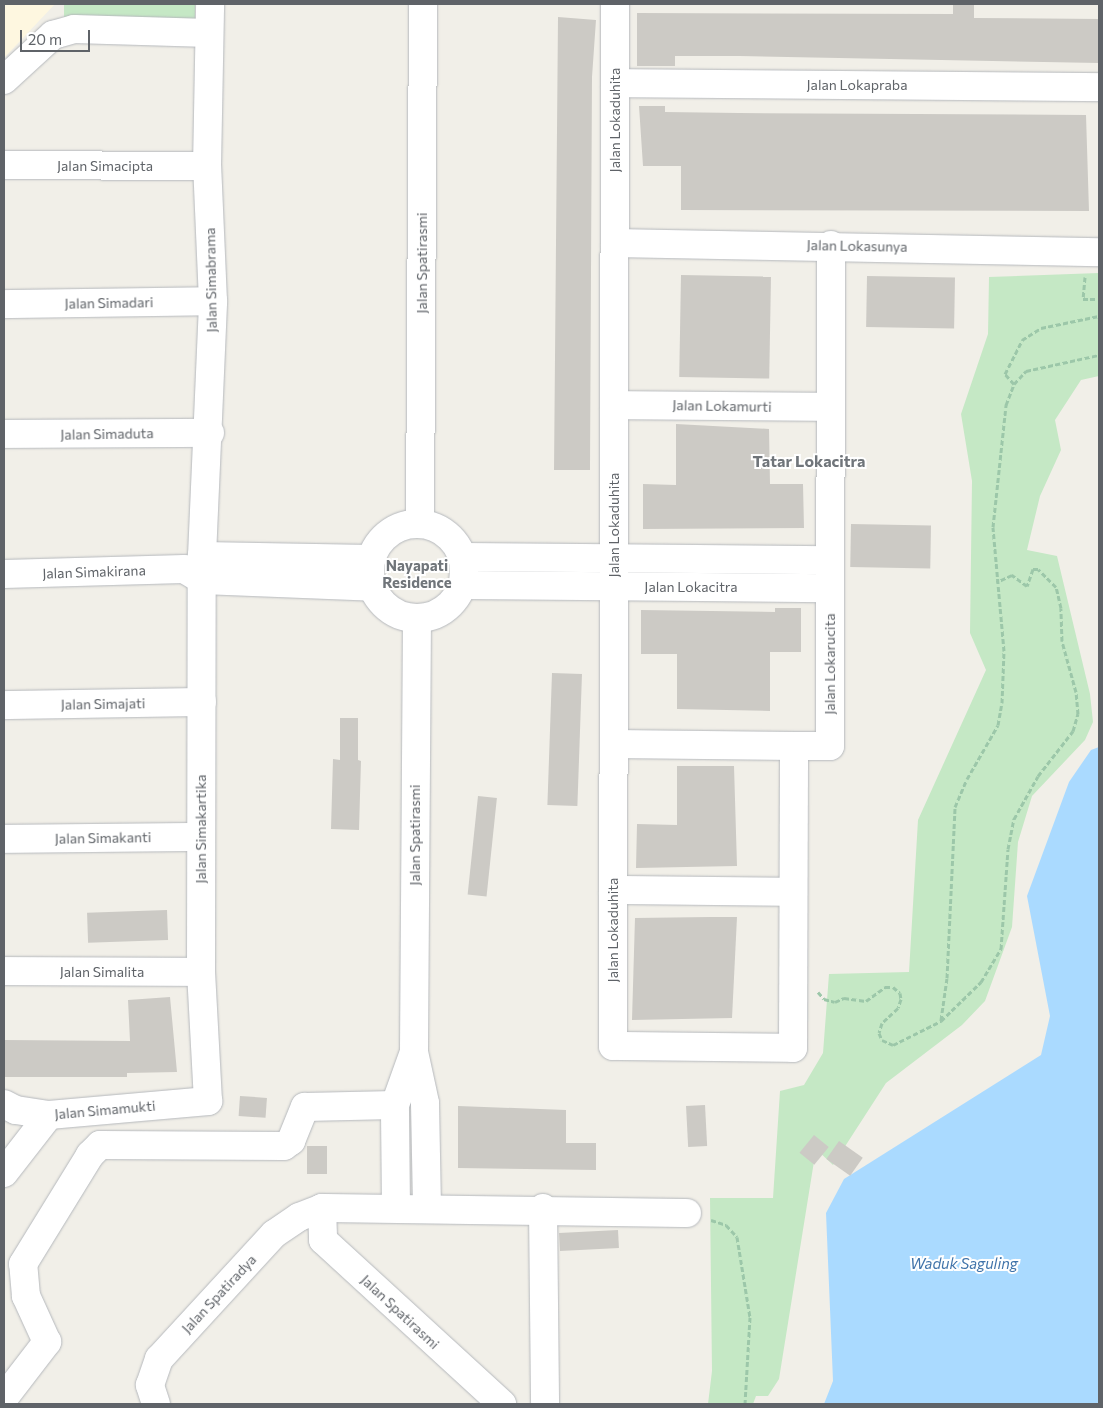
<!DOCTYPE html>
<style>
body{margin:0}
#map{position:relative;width:1103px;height:1408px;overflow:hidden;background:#f1efe8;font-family:Commissioner,sans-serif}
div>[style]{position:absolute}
.commercial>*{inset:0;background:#fef7e0}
.green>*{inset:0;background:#c5e8c5;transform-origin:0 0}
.water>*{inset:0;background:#aadaff}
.building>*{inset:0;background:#cccac5;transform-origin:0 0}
.path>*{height:3px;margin-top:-1.5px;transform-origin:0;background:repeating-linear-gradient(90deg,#9cc7a9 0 5px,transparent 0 7.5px)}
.roads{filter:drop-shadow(0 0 1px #b5b8bc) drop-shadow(0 0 1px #b5b8bc)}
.minor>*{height:28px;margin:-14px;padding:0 14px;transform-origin:14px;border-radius:14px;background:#fff}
.minor>.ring{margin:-14px;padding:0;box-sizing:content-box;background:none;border:28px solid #fff;border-radius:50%}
span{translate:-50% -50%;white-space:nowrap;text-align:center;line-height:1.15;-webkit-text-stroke:4px #fff;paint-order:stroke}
.street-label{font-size:14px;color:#5f6368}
.neighbourhood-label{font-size:15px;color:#70757a;font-weight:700}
.water-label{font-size:15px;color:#4174aa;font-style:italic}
.quarter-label{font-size:16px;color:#70757a;font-weight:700}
.frame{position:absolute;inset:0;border:5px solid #5f6368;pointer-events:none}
.scale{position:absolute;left:20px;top:30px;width:70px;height:22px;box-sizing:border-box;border:2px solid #5f6368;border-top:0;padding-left:6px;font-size:15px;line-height:18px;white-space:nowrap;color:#5f6368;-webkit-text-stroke:4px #fff;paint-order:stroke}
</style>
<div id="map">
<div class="commercial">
<i style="clip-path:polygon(4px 4px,55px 4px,4px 58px)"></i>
</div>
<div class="green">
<i style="left:64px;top:4px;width:131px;height:18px"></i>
<i style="clip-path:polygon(1099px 273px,1099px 376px,1081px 380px,1055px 420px,1061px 450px,1040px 496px,1027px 550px,1057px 556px,1090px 694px,1093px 722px,1085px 740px,1032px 796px,1018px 842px,1012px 927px,985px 1001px,962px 1025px,886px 1083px,833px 1165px,816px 1149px,779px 1379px,768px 1396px,756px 1396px,753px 1404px,708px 1404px,712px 1371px,710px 1198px,773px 1198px,780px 1091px,804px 1085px,823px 1053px,829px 974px,909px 972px,918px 820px,986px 670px,970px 633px,972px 481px,961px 414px,988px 334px,989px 277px)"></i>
</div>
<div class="water">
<i style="clip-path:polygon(1099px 747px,1099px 1404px,824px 1404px,833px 1381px,826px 1213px,844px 1179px,1041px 1055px,1050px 1016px,1027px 896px,1069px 782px,1091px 750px)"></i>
</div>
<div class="building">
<i style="clip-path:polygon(953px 4px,974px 4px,974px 18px,1099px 19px,1099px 63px,740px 56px,675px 56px,675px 66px,637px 66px,637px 13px,953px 14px)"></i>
<i style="clip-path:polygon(558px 17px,596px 20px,592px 77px,590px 470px,554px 470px)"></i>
<i style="clip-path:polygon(639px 106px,665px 106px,665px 112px,739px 113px,1086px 115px,1089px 211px,681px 210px,681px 166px,643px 166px)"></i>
<i style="left:681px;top:275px;width:90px;height:102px;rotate:1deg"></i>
<i style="left:867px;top:276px;width:88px;height:51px;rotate:1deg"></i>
<i style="clip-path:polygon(676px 424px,769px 429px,770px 484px,803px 484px,804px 528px,643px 529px,643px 484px,676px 485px)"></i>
<i style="left:851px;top:524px;width:80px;height:43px;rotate:1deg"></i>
<i style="clip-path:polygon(775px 608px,801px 608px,801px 652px,770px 652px,770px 711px,677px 709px,677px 654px,641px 654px,641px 610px,775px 612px)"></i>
<i style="left:552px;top:673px;width:30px;height:132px;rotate:2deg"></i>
<i style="clip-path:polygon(340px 718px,358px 718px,358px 760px,361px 761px,359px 830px,331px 829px,333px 759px,340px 760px)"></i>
<i style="clip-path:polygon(677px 766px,734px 766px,737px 866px,636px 868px,637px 824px,677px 825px)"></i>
<i style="left:478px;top:796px;width:19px;height:99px;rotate:6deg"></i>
<i style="left:167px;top:910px;width:30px;height:80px;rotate:88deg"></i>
<i style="clip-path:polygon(710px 917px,737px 917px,732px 1018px,632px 1020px,635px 918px)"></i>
<i style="clip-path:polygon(170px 997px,177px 1072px,127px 1073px,127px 1077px,4px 1077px,4px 1040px,130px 1041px,128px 1000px)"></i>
<i style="left:240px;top:1096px;width:27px;height:20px;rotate:4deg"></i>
<i style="left:705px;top:1105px;width:41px;height:19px;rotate:87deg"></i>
<i style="clip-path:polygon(458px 1106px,566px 1110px,566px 1143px,596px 1143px,596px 1170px,458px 1168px)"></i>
<i style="left:814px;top:1135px;width:19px;height:23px;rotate:39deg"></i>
<i style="left:839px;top:1141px;width:29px;height:22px;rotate:35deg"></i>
<i style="left:307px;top:1146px;width:20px;height:28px"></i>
<i style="left:618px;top:1230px;width:18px;height:59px;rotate:87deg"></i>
</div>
<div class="path">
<i style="left:1085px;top:277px;width:22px;rotate:95deg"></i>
<i style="left:1083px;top:299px;width:16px"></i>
<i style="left:1014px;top:384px;width:13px;rotate:-132deg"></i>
<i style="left:1005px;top:374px;width:38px;rotate:-63deg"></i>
<i style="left:1022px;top:340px;width:22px;rotate:-32deg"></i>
<i style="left:1041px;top:328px;width:59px;rotate:-11.7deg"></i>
<i style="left:818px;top:992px;width:9px;rotate:49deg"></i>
<i style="left:824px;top:999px;width:11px;rotate:15deg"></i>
<i style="left:835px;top:1002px;width:10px;rotate:-24deg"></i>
<i style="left:844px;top:998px;width:22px;rotate:8deg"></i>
<i style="left:866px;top:1001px;width:24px;rotate:-36deg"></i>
<i style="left:885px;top:987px;width:8px"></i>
<i style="left:893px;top:987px;width:9px;rotate:41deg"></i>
<i style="left:900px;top:993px;width:6px;rotate:81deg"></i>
<i style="left:901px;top:999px;width:9px;rotate:108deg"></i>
<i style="left:898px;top:1008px;width:22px;rotate:137deg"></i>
<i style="left:882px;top:1023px;width:10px;rotate:107deg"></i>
<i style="left:879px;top:1033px;width:8px;rotate:67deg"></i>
<i style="left:882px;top:1040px;width:12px;rotate:24deg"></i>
<i style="left:893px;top:1045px;width:54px;rotate:-26.6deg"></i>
<i style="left:941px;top:1021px;width:56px;rotate:-44.3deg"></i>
<i style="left:981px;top:982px;width:39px;rotate:-59deg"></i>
<i style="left:1001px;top:949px;width:100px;rotate:-86deg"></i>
<i style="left:1008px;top:849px;width:31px;rotate:-79deg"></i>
<i style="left:1014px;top:819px;width:49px;rotate:-60.8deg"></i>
<i style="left:1038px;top:776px;width:57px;rotate:-52.1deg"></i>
<i style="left:1073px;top:731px;width:18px;rotate:-74deg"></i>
<i style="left:1078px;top:714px;width:22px;rotate:-95deg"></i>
<i style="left:1076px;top:692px;width:53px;rotate:-105.4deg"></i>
<i style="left:1062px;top:641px;width:33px;rotate:-92deg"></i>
<i style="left:1061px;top:608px;width:22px;rotate:-103deg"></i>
<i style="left:1056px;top:587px;width:25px;rotate:-135deg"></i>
<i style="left:1038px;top:569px;width:5px;rotate:180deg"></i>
<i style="left:1033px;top:569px;width:18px;rotate:109deg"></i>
<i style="left:1027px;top:586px;width:19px;rotate:-144deg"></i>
<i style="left:1012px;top:575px;width:17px;rotate:155deg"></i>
<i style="left:941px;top:1020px;width:42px;rotate:-81.9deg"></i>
<i style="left:947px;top:978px;width:171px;rotate:-87.3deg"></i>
<i style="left:955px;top:807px;width:30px;rotate:-67deg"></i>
<i style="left:967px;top:779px;width:62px;rotate:-60.1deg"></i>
<i style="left:998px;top:725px;width:22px;rotate:-80deg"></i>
<i style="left:1002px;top:703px;width:52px;rotate:-87.8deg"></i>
<i style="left:1004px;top:651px;width:124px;rotate:-95.1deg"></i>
<i style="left:993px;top:527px;width:123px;rotate:-83.9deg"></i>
<i style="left:1006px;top:405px;width:22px;rotate:-69deg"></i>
<i style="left:1014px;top:384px;width:18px;rotate:-47deg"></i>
<i style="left:1026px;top:371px;width:75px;rotate:-12.4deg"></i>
<i style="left:711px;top:1220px;width:16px;rotate:18deg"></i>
<i style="left:726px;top:1225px;width:16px;rotate:47deg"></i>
<i style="left:737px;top:1237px;width:81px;rotate:80.8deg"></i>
<i style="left:750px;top:1317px;width:87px;rotate:93.3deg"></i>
</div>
<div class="roads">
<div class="minor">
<i style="left:615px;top:4px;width:1042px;rotate:90.11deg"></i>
<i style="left:613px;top:1046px;width:180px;rotate:0.6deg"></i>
<i style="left:793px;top:1048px;width:302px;rotate:-89.8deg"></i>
<i style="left:794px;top:746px;width:36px"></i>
<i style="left:830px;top:746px;width:501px;rotate:-89.89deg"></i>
<i style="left:4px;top:80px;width:67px;rotate:-42.6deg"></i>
<i style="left:53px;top:35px;width:22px;rotate:-16deg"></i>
<i style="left:74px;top:29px;width:135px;rotate:1.7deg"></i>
<i style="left:615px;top:83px;width:484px;rotate:0.5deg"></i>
<i style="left:4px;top:165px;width:203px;rotate:0.3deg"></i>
<i style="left:615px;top:243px;width:484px;rotate:1.1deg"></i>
<i style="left:4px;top:304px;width:209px;rotate:-0.8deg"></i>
<i style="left:614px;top:405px;width:217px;rotate:0.5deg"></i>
<i style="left:4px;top:434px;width:206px;rotate:-0.3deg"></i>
<i style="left:420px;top:523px;width:519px;rotate:-89.67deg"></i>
<i class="ring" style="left:370px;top:524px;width:66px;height:66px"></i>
<i style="left:202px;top:556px;width:169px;rotate:1deg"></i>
<i style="left:464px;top:557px;width:366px;rotate:0.5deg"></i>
<i style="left:4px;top:574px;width:180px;rotate:-1.6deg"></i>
<i style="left:184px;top:569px;width:21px;rotate:31deg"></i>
<i style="left:202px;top:580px;width:171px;rotate:2.3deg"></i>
<i style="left:463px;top:585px;width:367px;rotate:0.5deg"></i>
<i style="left:417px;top:618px;width:434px;rotate:90.4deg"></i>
<i style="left:414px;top:1052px;width:52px;rotate:77.8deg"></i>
<i style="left:425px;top:1103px;width:105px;rotate:88.9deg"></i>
<i style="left:4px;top:705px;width:198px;rotate:-0.9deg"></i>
<i style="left:614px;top:744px;width:180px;rotate:0.6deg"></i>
<i style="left:4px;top:839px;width:197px;rotate:-0.6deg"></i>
<i style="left:613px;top:890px;width:180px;rotate:0.6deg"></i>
<i style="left:4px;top:971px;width:197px;rotate:0.3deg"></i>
<i style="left:4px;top:1104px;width:13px;rotate:27deg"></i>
<i style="left:16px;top:1110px;width:33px;rotate:9deg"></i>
<i style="left:49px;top:1115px;width:160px;rotate:-5deg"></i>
<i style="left:208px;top:1101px;width:129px;rotate:-93.1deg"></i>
<i style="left:201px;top:972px;width:416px;rotate:-89.9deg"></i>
<i style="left:202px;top:556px;width:255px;rotate:-87.5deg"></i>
<i style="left:213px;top:301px;width:135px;rotate:-92.5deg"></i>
<i style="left:207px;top:166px;width:162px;rotate:-88.9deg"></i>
<i style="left:4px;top:1173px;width:73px;rotate:-52.2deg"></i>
<i style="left:322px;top:1208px;width:32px;rotate:88deg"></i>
<i style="left:323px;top:1240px;width:243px;rotate:42.5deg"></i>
<i style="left:396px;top:1208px;width:103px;rotate:-90.6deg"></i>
<i style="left:395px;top:1105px;width:56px;rotate:-70.3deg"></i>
<i style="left:543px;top:1208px;width:196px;rotate:89.4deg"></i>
<i style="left:4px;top:1398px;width:71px;rotate:-52.5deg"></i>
<i style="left:47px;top:1342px;width:51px;rotate:-114.5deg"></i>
<i style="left:26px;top:1296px;width:32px;rotate:-95deg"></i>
<i style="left:23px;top:1264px;width:128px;rotate:-58.4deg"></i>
<i style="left:90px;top:1155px;width:14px;rotate:-45deg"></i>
<i style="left:100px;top:1145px;width:184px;rotate:0.3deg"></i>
<i style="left:284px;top:1146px;width:9px;rotate:-36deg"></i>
<i style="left:291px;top:1141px;width:37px;rotate:-68deg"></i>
<i style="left:305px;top:1107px;width:90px;rotate:-1.3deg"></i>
<i style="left:156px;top:1404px;width:20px;rotate:-108deg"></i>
<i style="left:150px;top:1385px;width:28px;rotate:-71deg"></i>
<i style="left:159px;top:1359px;width:170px;rotate:-47.4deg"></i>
<i style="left:274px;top:1234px;width:30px;rotate:-34deg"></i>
<i style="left:299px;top:1217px;width:25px;rotate:-21deg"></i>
<i style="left:322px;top:1208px;width:365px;rotate:0.8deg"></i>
</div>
</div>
<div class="street-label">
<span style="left:857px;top:85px">Jalan Lokapraba</span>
<span style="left:615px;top:120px;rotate:-90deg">Jalan Lokaduhita</span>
<span style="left:105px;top:166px">Jalan Simacipta</span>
<span style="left:857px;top:246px;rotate:1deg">Jalan Lokasunya</span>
<span style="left:422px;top:263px;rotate:-90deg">Jalan Spatirasmi</span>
<span style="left:211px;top:280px;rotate:-91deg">Jalan Simabrama</span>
<span style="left:109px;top:303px;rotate:-1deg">Jalan Simadari</span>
<span style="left:722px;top:406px;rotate:1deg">Jalan Lokamurti</span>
<span style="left:107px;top:434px;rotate:-1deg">Jalan Simaduta</span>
<span style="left:614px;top:525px;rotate:-90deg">Jalan Lokaduhita</span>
<span style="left:94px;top:572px;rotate:-2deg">Jalan Simakirana</span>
<span style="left:691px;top:587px">Jalan Lokacitra</span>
<span style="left:830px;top:664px;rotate:-90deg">Jalan Lokarucita</span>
<span style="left:103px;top:704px;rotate:-1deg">Jalan Simajati</span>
<span style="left:201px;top:829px;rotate:-90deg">Jalan Simakartika</span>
<span style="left:415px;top:835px;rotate:-90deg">Jalan Spatirasmi</span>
<span style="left:103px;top:838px;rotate:-1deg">Jalan Simakanti</span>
<span style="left:613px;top:930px;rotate:-90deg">Jalan Lokaduhita</span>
<span style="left:102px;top:972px">Jalan Simalita</span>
<span style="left:105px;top:1110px;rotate:-5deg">Jalan Simamukti</span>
<span style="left:219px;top:1294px;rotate:-47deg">Jalan Spatiradya</span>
<span style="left:400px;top:1312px;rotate:43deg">Jalan Spatirasmi</span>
</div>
<div class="neighbourhood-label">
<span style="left:417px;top:574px">Nayapati<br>Residence</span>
</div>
<div class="water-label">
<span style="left:964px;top:1264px">Waduk Saguling</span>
</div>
<div class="quarter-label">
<span style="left:809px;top:461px">Tatar Lokacitra</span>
</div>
<div class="frame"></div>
<div class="scale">20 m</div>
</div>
